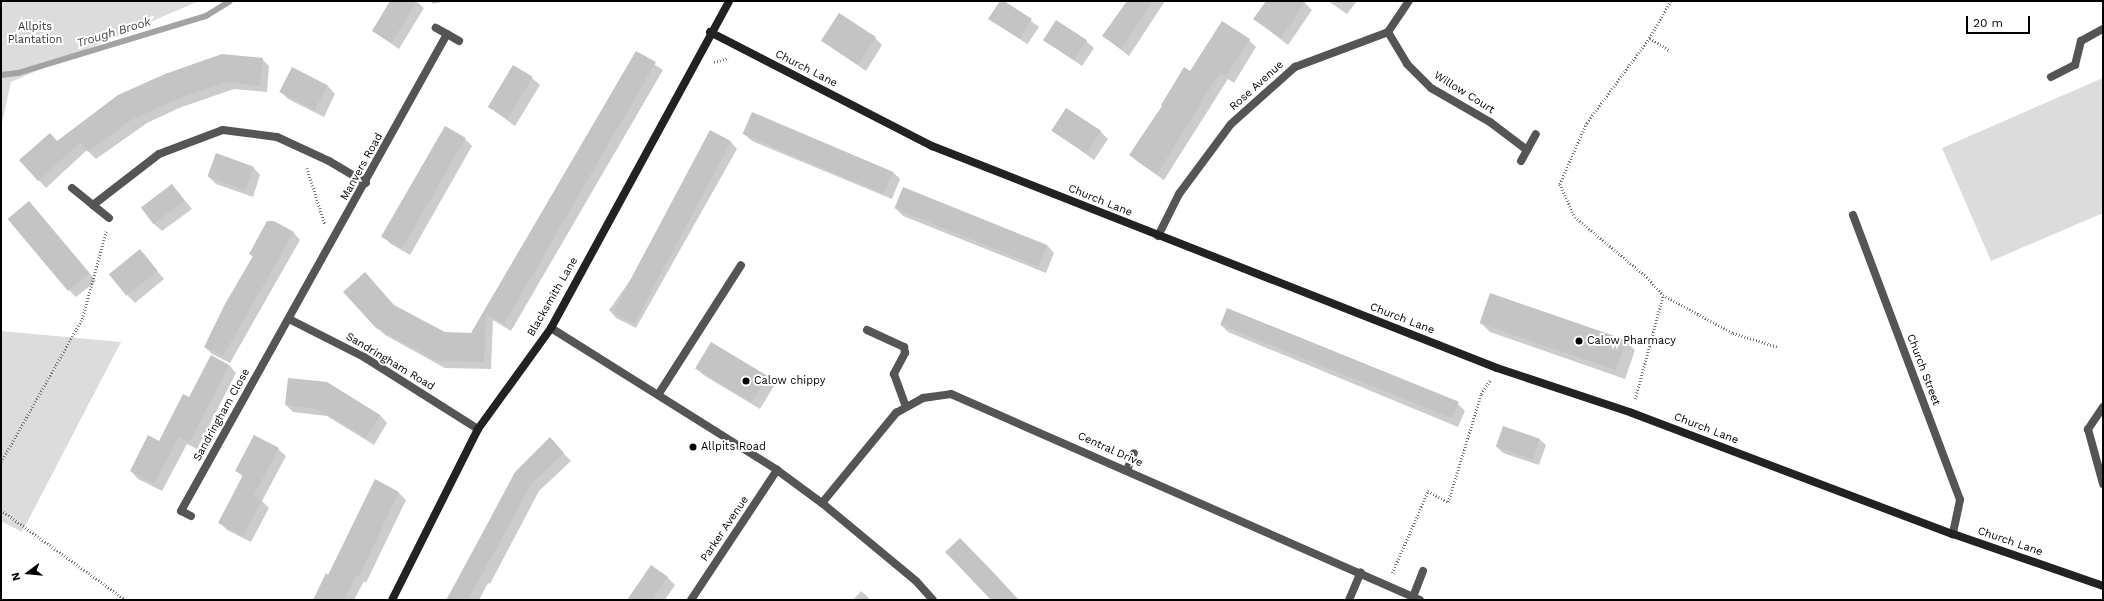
<!DOCTYPE html>
<style>
body{margin:0}
#map{position:relative;width:2104px;height:601px;overflow:hidden;background:#fff;font-family:"Work Sans",sans-serif}
div>[style]{position:absolute}
.green>*{inset:0;background:#dcdcdc}
.shadow>*{inset:0;background:#0003;transform-origin:0 0}
.stream>*{height:6px;margin:-3px;padding:0 3px;transform-origin:3px;border-radius:3px;background:#a3a3a3}
.building>*{inset:0;background:#c4c4c4;transform-origin:0 0}
.path>*{height:2.5px;margin-top:-1.25px;transform-origin:0;background:repeating-linear-gradient(90deg,#777 0 1px,transparent 0 3px)}
.lane>*{height:8px;margin:-4px;padding:0 4px;transform-origin:4px;border-radius:4px;background:#555}
.street>*{height:8px;margin:-4px;padding:0 4px;transform-origin:4px;border-radius:4px;background:#555}
.secondary>*{height:8px;margin:-4px;padding:0 4px;transform-origin:4px;border-radius:4px;background:#222}
.dots>*{width:11px;height:11px;translate:-50% -50%;box-sizing:border-box;border:2px solid #fff;border-radius:50%}
span{translate:-50% -50%;white-space:nowrap;text-align:center;line-height:1.15;-webkit-text-stroke:4px #fff;paint-order:stroke}
.park-label{font-size:11px;color:#333}
.street-label{font-size:11px;color:#000}
.poi-label{font-size:11px;color:#000}
.left{translate:0 -50%;text-align:left}
.water-label{font-size:12px;color:#444;font-style:italic}
.frame{position:absolute;inset:0;border:2px solid #000;pointer-events:none}
.north{position:absolute;left:8px;top:553px;width:40px;height:40px;-webkit-text-stroke:3px #fff;paint-order:stroke;rotate:254deg;font-size:11px;font-weight:700;line-height:16px;text-align:center;color:#000}
.north::after{content:'';display:block;margin:auto;width:14px;height:18px;background:#000;clip-path:polygon(50% 0,100% 100%,50% 72%,0 100%)}
.scale{position:absolute;left:1966px;top:16px;width:64px;height:18px;box-sizing:border-box;border:2px solid #000;border-top:0;padding-left:5px;font-size:12px;line-height:14px;white-space:nowrap;color:#000;-webkit-text-stroke:3px #fff;paint-order:stroke}
</style>
<div id="map">
<div class="green">
<i style="clip-path:polygon(1px 1px,199px 1px,11px 82px,1px 128px)"></i>
<i style="clip-path:polygon(2103px 78px,2103px 213px,1991px 261px,1942px 148px)"></i>
<i style="clip-path:polygon(1px 331px,121px 342px,22px 532px,1px 521px)"></i>
</div>
<div class="shadow">
<i style="clip-path:polygon(391px 1px,416px 1px,424px 8px,399px 49px,373px 31px)"></i>
<i style="clip-path:polygon(430px 1px,445px 1px,433px 4px)"></i>
<i style="left:1001px;top:1px;width:46px;height:21px;rotate:34deg"></i>
<i style="clip-path:polygon(1128px 1px,1165px 1px,1129px 56px,1103px 36px)"></i>
<i style="clip-path:polygon(1267px 1px,1303px 1px,1312px 10px,1288px 45px,1254px 19px)"></i>
<i style="clip-path:polygon(1328px 1px,1357px 1px,1347px 14px)"></i>
<i style="clip-path:polygon(875px 38px,882px 45px,866px 71px,822px 41px)"></i>
<i style="clip-path:polygon(1044px 40px,1086px 41px,1094px 48px,1082px 66px)"></i>
<i style="clip-path:polygon(1249px 40px,1256px 47px,1234px 83px,1228px 79px,1164px 180px,1138px 162px,1130px 155px,1191px 73px)"></i>
<i style="clip-path:polygon(636px 52px,663px 70px,511px 331px,493px 320px,491px 369px,445px 368px,385px 335px,377px 327px,395px 307px,445px 333px,472px 334px)"></i>
<i style="clip-path:polygon(262px 59px,269px 66px,267px 92px,234px 89px,179px 108px,147px 123px,96px 159px,87px 150px,46px 188px,21px 161px,57px 142px)"></i>
<i style="clip-path:polygon(293px 68px,328px 86px,335px 94px,324px 117px,288px 99px,281px 92px)"></i>
<i style="clip-path:polygon(532px 78px,540px 85px,515px 126px,489px 107px)"></i>
<i style="clip-path:polygon(1053px 131px,1100px 131px,1108px 139px,1094px 160px)"></i>
<i style="clip-path:polygon(744px 134px,893px 172px,900px 179px,892px 199px,752px 141px)"></i>
<i style="clip-path:polygon(465px 139px,472px 146px,410px 255px,391px 244px,384px 237px)"></i>
<i style="clip-path:polygon(730px 141px,737px 149px,636px 328px,616px 318px,609px 310px)"></i>
<i style="clip-path:polygon(253px 167px,260px 175px,253px 197px,216px 184px,208px 176px)"></i>
<i style="clip-path:polygon(172px 185px,192px 209px,162px 231px,154px 224px)"></i>
<i style="clip-path:polygon(904px 188px,1047px 245px,1054px 253px,1046px 273px,903px 216px,896px 209px)"></i>
<i style="clip-path:polygon(36px 210px,96px 281px,76px 297px,69px 290px)"></i>
<i style="clip-path:polygon(293px 232px,300px 240px,230px 363px,212px 354px,205px 347px,254px 258px,250px 254px)"></i>
<i style="clip-path:polygon(140px 251px,164px 279px,135px 303px,128px 296px)"></i>
<i style="clip-path:polygon(1481px 323px,1625px 341px,1635px 350px,1625px 379px,1490px 332px)"></i>
<i style="clip-path:polygon(1221px 325px,1458px 404px,1465px 411px,1458px 427px,1228px 332px)"></i>
<i style="clip-path:polygon(712px 343px,768px 377px,775px 384px,760px 409px,705px 376px,697px 369px)"></i>
<i style="clip-path:polygon(211px 356px,229px 365px,236px 373px,197px 449px,187px 444px,162px 491px,138px 479px,131px 471px,159px 442px,190px 398px)"></i>
<i style="clip-path:polygon(327px 383px,380px 415px,387px 423px,374px 445px,327px 416px,293px 412px,286px 405px)"></i>
<i style="clip-path:polygon(1503px 427px,1540px 440px,1546px 445px,1539px 465px,1503px 453px,1497px 447px)"></i>
<i style="clip-path:polygon(550px 439px,571px 461px,539px 491px,490px 584px,488px 583px,479px 600px,446px 600px,516px 472px)"></i>
<i style="clip-path:polygon(278px 449px,286px 456px,262px 501px,269px 508px,251px 542px,227px 530px,220px 523px,243px 477px,237px 471px)"></i>
<i style="clip-path:polygon(375px 481px,399px 493px,406px 500px,366px 583px,364px 581px,354px 600px,314px 600px,329px 576px)"></i>
<i style="clip-path:polygon(667px 577px,675px 585px,665px 600px,628px 600px)"></i>
<i style="clip-path:polygon(861px 591px,871px 600px,853px 600px)"></i>
</div>
<div class="stream">
<i style="left:1px;top:75px;width:17px;rotate:-7deg"></i>
<i style="left:18px;top:73px;width:196px;rotate:-16.9deg"></i>
<i style="left:206px;top:16px;width:28px;rotate:-32deg"></i>
</div>
<div class="building">
<i style="clip-path:polygon(390px 1px,417px 1px,391px 43px,372px 31px)"></i>
<i style="clip-path:polygon(1000px 1px,1004px 1px,1032px 19px,1020px 39px,988px 19px)"></i>
<i style="clip-path:polygon(1127px 1px,1153px 1px,1121px 49px,1102px 36px)"></i>
<i style="clip-path:polygon(1266px 1px,1306px 1px,1281px 38px,1253px 19px)"></i>
<i style="left:839px;top:13px;width:44px;height:33px;rotate:33deg"></i>
<i style="left:1056px;top:20px;width:37px;height:24px;rotate:33deg"></i>
<i style="clip-path:polygon(1222px 21px,1250px 39px,1226px 76px,1220px 72px,1157px 174px,1129px 155px,1162px 106px,1161px 105px,1184px 67px,1190px 71px)"></i>
<i style="clip-path:polygon(636px 51px,656px 62px,504px 324px,486px 314px,484px 362px,437px 361px,376px 328px,343px 292px,365px 272px,394px 305px,445px 332px,471px 333px)"></i>
<i style="clip-path:polygon(222px 54px,263px 58px,260px 86px,226px 82px,172px 101px,131px 120px,88px 152px,80px 143px,38px 181px,19px 160px,50px 133px,57px 141px,118px 95px,165px 74px)"></i>
<i style="left:513px;top:65px;width:23px;height:49px;rotate:31deg"></i>
<i style="left:292px;top:67px;width:40px;height:28px;rotate:27deg"></i>
<i style="left:1066px;top:108px;width:42px;height:27px;rotate:33deg"></i>
<i style="left:752px;top:112px;width:153px;height:24px;rotate:23deg"></i>
<i style="left:445px;top:126px;width:24px;height:128px;rotate:30deg"></i>
<i style="left:710px;top:130px;width:24px;height:207px;rotate:28deg"></i>
<i style="left:216px;top:153px;width:40px;height:25px;rotate:20deg"></i>
<i style="left:172px;top:184px;width:21px;height:39px;rotate:53deg"></i>
<i style="left:903px;top:187px;width:155px;height:23px;rotate:22deg"></i>
<i style="left:29px;top:201px;width:94px;height:28px;rotate:50deg"></i>
<i style="clip-path:polygon(267px 221px,274px 221px,294px 232px,223px 356px,204px 347px,225px 304px,253px 256px,249px 254px)"></i>
<i style="left:140px;top:249px;width:28px;height:40px;rotate:51deg"></i>
<i style="left:1490px;top:293px;width:144px;height:32px;rotate:19deg"></i>
<i style="left:1227px;top:308px;width:250px;height:18px;rotate:22deg"></i>
<i style="left:711px;top:342px;width:66px;height:31px;rotate:31deg"></i>
<i style="clip-path:polygon(211px 355px,229px 365px,189px 443px,179px 437px,154px 484px,130px 471px,148px 435px,159px 441px,183px 394px,189px 397px)"></i>
<i style="clip-path:polygon(288px 378px,327px 382px,380px 415px,366px 438px,318px 409px,285px 405px)"></i>
<i style="left:1503px;top:426px;width:39px;height:22px;rotate:19deg"></i>
<i style="clip-path:polygon(254px 435px,279px 448px,254px 495px,262px 500px,243px 536px,218px 523px,243px 475px,235px 471px)"></i>
<i style="clip-path:polygon(550px 437px,564px 453px,532px 483px,468px 600px,447px 600px,515px 472px)"></i>
<i style="clip-path:polygon(375px 479px,399px 492px,359px 576px,356px 575px,344px 600px,313px 600px,326px 573px,328px 575px)"></i>
<i style="clip-path:polygon(960px 538px,992px 571px,1019px 600px,991px 600px,952px 559px,945px 552px)"></i>
<i style="clip-path:polygon(651px 565px,668px 577px,657px 593px,653px 600px,627px 600px)"></i>
</div>
<div class="path">
<i style="left:1671px;top:1px;width:43px;rotate:119.6deg"></i>
<i style="left:1650px;top:38px;width:106px;rotate:126.5deg"></i>
<i style="left:1587px;top:123px;width:67px;rotate:113.9deg"></i>
<i style="left:1560px;top:184px;width:36px;rotate:66deg"></i>
<i style="left:1575px;top:217px;width:94px;rotate:39.8deg"></i>
<i style="left:1647px;top:277px;width:24px;rotate:48deg"></i>
<i style="left:1663px;top:295px;width:80px;rotate:28.5deg"></i>
<i style="left:1733px;top:333px;width:47px;rotate:17.3deg"></i>
<i style="left:1650px;top:38px;width:24px;rotate:33deg"></i>
<i style="left:714px;top:62px;width:15px;rotate:-16deg"></i>
<i style="left:307px;top:168px;width:59px;rotate:72.2deg"></i>
<i style="left:1635px;top:399px;width:108px;rotate:-74.9deg"></i>
<i style="left:1px;top:462px;width:164px;rotate:-60.5deg"></i>
<i style="left:82px;top:319px;width:91px;rotate:-74.7deg"></i>
<i style="left:1px;top:510px;width:154px;rotate:35.8deg"></i>
<i style="left:1392px;top:573px;width:90px;rotate:-66.3deg"></i>
<i style="left:1428px;top:491px;width:23px;rotate:29deg"></i>
<i style="left:1448px;top:502px;width:113px;rotate:-73deg"></i>
<i style="left:1481px;top:394px;width:17px;rotate:-57deg"></i>
</div>
<div class="lane">
<i style="left:2051px;top:77px;width:27px;rotate:-27deg"></i>
<i style="left:2075px;top:65px;width:25px;rotate:-76deg"></i>
<i style="left:2081px;top:41px;width:25px;rotate:-29deg"></i>
<i style="left:867px;top:330px;width:41px;rotate:24.7deg"></i>
<i style="left:904px;top:347px;width:6px;rotate:81deg"></i>
<i style="left:905px;top:353px;width:24px;rotate:118deg"></i>
<i style="left:894px;top:374px;width:35px;rotate:70deg"></i>
<i style="left:658px;top:395px;width:154px;rotate:-57.4deg"></i>
<i style="left:1127px;top:470px;width:18px;rotate:-68deg"></i>
<i style="left:1413px;top:597px;width:28px;rotate:-69deg"></i>
</div>
<div class="street">
<i style="left:1388px;top:32px;width:37px;rotate:59deg"></i>
<i style="left:1407px;top:64px;width:34px;rotate:45deg"></i>
<i style="left:1431px;top:88px;width:68px;rotate:30deg"></i>
<i style="left:1490px;top:122px;width:46px;rotate:37.1deg"></i>
<i style="left:1527px;top:150px;width:18px;rotate:-61deg"></i>
<i style="left:447px;top:34px;width:14px;rotate:30deg"></i>
<i style="left:1521px;top:161px;width:13px;rotate:-61deg"></i>
<i style="left:72px;top:188px;width:27px;rotate:39deg"></i>
<i style="left:1853px;top:215px;width:304px;rotate:69.4deg"></i>
<i style="left:1960px;top:500px;width:35px;rotate:102deg"></i>
<i style="left:109px;top:218px;width:21px;rotate:-141deg"></i>
<i style="left:93px;top:205px;width:83px;rotate:-37.7deg"></i>
<i style="left:159px;top:154px;width:68px;rotate:-20.6deg"></i>
<i style="left:223px;top:130px;width:54px;rotate:7.4deg"></i>
<i style="left:277px;top:137px;width:57px;rotate:24.8deg"></i>
<i style="left:329px;top:161px;width:43px;rotate:30.7deg"></i>
<i style="left:1158px;top:236px;width:47px;rotate:-63.4deg"></i>
<i style="left:1179px;top:194px;width:87px;rotate:-53.4deg"></i>
<i style="left:1231px;top:124px;width:86px;rotate:-41.7deg"></i>
<i style="left:1295px;top:67px;width:99px;rotate:-20.6deg"></i>
<i style="left:1388px;top:32px;width:37px;rotate:-56deg"></i>
<i style="left:289px;top:319px;width:84px;rotate:26.9deg"></i>
<i style="left:364px;top:357px;width:135px;rotate:32.3deg"></i>
<i style="left:551px;top:328px;width:267px;rotate:32.1deg"></i>
<i style="left:777px;top:470px;width:56px;rotate:36.3deg"></i>
<i style="left:822px;top:503px;width:122px;rotate:39.7deg"></i>
<i style="left:916px;top:581px;width:25px;rotate:48deg"></i>
<i style="left:2103px;top:407px;width:27px;rotate:124deg"></i>
<i style="left:2088px;top:429px;width:57px;rotate:74.7deg"></i>
<i style="left:822px;top:503px;width:117px;rotate:-50.6deg"></i>
<i style="left:896px;top:413px;width:31px;rotate:-29deg"></i>
<i style="left:923px;top:398px;width:28px;rotate:-8deg"></i>
<i style="left:951px;top:394px;width:512px;rotate:23.71deg"></i>
<i style="left:191px;top:516px;width:11px;rotate:-153deg"></i>
<i style="left:181px;top:511px;width:546px;rotate:-60.85deg"></i>
<i style="left:447px;top:34px;width:13px;rotate:-151deg"></i>
<i style="left:691px;top:600px;width:156px;rotate:-56.5deg"></i>
<i style="left:1349px;top:600px;width:30px;rotate:-67deg"></i>
</div>
<div class="secondary">
<i style="left:710px;top:32px;width:250px;rotate:27.2deg"></i>
<i style="left:932px;top:146px;width:607px;rotate:21.45deg"></i>
<i style="left:1497px;top:368px;width:142px;rotate:18.4deg"></i>
<i style="left:1632px;top:413px;width:343px;rotate:20.7deg"></i>
<i style="left:1953px;top:534px;width:159px;rotate:19.1deg"></i>
<i style="left:392px;top:600px;width:191px;rotate:-63.3deg"></i>
<i style="left:478px;top:429px;width:125px;rotate:-54.1deg"></i>
<i style="left:551px;top:328px;width:372px;rotate:-61.4deg"></i>
</div>
<div class="dots">
<i style="left:1579px;top:341px;background:#000"></i>
<i style="left:746px;top:381px;background:#000"></i>
<i style="left:693px;top:447px;background:#000"></i>
</div>
<div class="park-label">
<span style="left:35px;top:34px">Allpits<br>Plantation</span>
</div>
<div class="street-label">
<span style="left:806px;top:69px;rotate:27deg">Church Lane</span>
<span style="left:1257px;top:86px;rotate:-42deg">Rose Avenue</span>
<span style="left:1464px;top:93px;rotate:32deg">Willow Court</span>
<span style="left:362px;top:167px;rotate:-61deg">Manvers Road</span>
<span style="left:1100px;top:201px;rotate:22deg">Church Lane</span>
<span style="left:553px;top:297px;rotate:-60deg">Blacksmith Lane</span>
<span style="left:1402px;top:319px;rotate:21deg">Church Lane</span>
<span style="left:390px;top:362px;rotate:31deg">Sandringham Road</span>
<span style="left:1923px;top:370px;rotate:69deg">Church Street</span>
<span style="left:222px;top:415px;rotate:-61deg">Sandringham Close</span>
<span style="left:1706px;top:429px;rotate:21deg">Church Lane</span>
<span style="left:1110px;top:450px;rotate:24deg">Central Drive</span>
<span style="left:725px;top:529px;rotate:-56deg">Parker Avenue</span>
<span style="left:2010px;top:542px;rotate:19deg">Church Lane</span>
</div>
<div class="poi-label">
<span class="left" style="left:1587px;top:341px">Calow Pharmacy</span>
<span class="left" style="left:754px;top:381px">Calow chippy</span>
<span class="left" style="left:701px;top:447px">Allpits Road</span>
</div>
<div class="water-label">
<span style="left:114px;top:33px;rotate:-17deg">Trough Brook</span>
</div>
<div class="frame"></div>
<div class="north">N</div>
<div class="scale">20 m</div>
</div>
